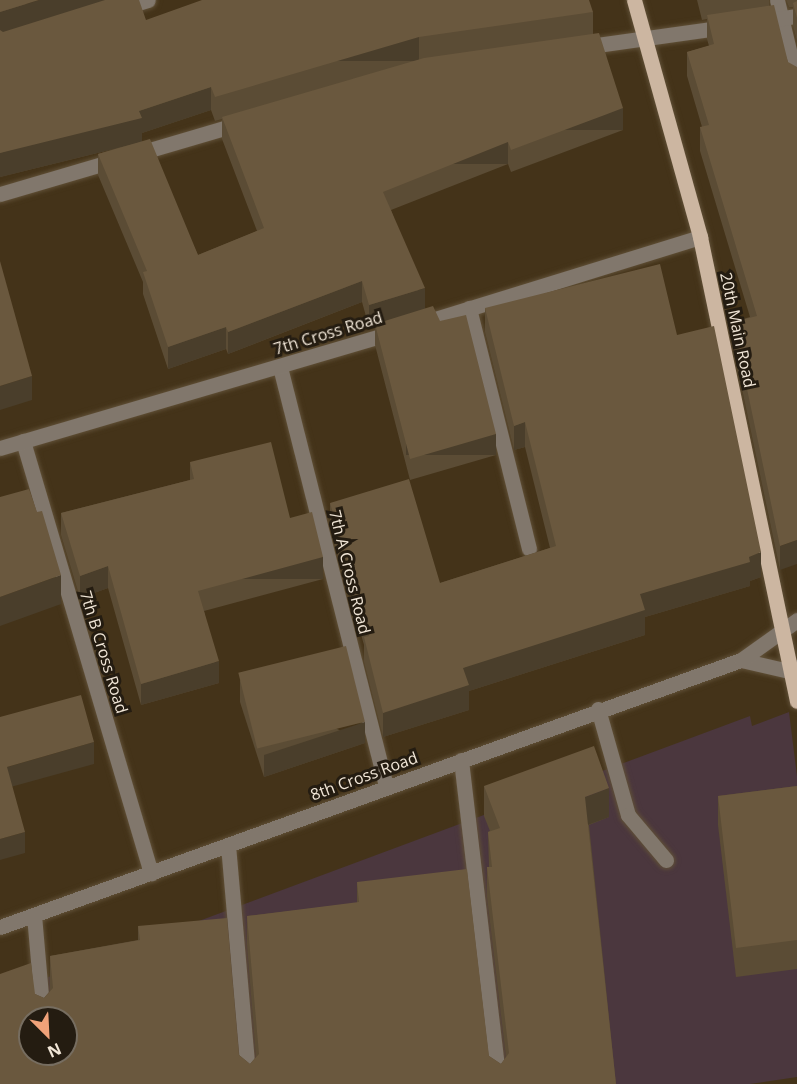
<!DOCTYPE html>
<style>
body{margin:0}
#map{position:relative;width:797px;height:1084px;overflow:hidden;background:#443319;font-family:"Open Sans",sans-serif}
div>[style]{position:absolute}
.industrial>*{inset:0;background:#4b373e}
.roads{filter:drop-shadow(0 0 2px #605037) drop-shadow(0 0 2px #605037)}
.minor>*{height:15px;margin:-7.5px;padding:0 7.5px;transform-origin:7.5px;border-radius:7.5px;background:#81776c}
.major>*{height:15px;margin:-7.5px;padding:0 7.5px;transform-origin:7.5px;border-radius:7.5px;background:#ccb6a1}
.wall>*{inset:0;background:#5b4c35}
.shaded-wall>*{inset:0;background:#4a3e2b;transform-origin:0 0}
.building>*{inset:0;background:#6a583e;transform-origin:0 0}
span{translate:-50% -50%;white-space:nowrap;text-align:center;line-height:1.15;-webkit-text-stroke:6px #241c11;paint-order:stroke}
.street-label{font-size:16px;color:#f1e6d7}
.north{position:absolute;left:18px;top:1006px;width:60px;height:60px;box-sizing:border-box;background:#241c11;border:2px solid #766d60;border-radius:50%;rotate:156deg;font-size:16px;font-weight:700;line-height:24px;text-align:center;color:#f1e6d7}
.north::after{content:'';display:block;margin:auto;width:21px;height:27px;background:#f0a279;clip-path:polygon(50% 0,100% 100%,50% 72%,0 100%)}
</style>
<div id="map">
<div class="industrial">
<i style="clip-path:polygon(evenodd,789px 712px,797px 776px,797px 1077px,750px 1084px,0 1084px,0 995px,750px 716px,752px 726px,789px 712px,30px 1018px,66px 1018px,66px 1054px,30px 1054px,30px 1018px)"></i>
</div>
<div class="roads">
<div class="minor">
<i style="left:777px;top:0;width:85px;rotate:76.5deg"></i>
<i style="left:122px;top:8px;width:27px;rotate:-17deg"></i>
<i style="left:758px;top:22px;width:39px;rotate:-9deg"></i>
<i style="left:583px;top:47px;width:144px;rotate:-8deg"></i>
<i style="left:0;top:194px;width:252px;rotate:-16.4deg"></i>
<i style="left:469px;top:308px;width:248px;rotate:76deg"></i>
<i style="left:419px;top:324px;width:294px;rotate:-17.2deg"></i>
<i style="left:280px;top:367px;width:433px;rotate:75.8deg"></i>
<i style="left:23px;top:441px;width:451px;rotate:73.5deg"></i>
<i style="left:0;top:448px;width:410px;rotate:-16.4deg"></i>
<i style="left:741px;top:660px;width:49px;rotate:12.9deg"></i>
<i style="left:789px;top:671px;width:9px;rotate:-27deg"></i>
<i style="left:598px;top:709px;width:110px;rotate:74.2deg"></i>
<i style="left:628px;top:815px;width:59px;rotate:49.8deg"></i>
<i style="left:461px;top:760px;width:326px;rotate:83.3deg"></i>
<i style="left:228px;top:845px;width:240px;rotate:85deg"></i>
<i style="left:34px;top:915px;width:103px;rotate:85deg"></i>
<i style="left:0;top:927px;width:788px;rotate:-19.82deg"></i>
<i style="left:741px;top:660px;width:69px;rotate:-35.5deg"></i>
<i style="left:46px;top:1054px;width:30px;rotate:84deg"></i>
</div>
<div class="major">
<i style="left:634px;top:0;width:246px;rotate:74.4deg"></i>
<i style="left:700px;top:237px;width:474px;rotate:78.2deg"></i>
</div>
</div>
<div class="wall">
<i style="clip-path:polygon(evenodd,0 0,146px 20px,593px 12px,593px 34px,623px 130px,511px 172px,508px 164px,391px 210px,425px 308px,496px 455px,410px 480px,375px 345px,375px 325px,369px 327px,362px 302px,228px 354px,226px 349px,168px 369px,143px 294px,143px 282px,98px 175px,98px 154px,118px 148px,0 177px,0 0,211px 110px,215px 121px,222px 119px,222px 139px,257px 231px,198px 255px,142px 141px,142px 133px,211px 110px)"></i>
<i style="clip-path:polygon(697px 0,769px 0,769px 6px,788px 62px,780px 570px,733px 346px,733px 322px,750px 317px,700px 151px,700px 127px,702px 127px,687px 76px,687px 52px,709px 46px,707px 39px,707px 19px,702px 20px)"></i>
<i style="clip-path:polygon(786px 0,797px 0,797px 41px,793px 26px,793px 7px,789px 7px)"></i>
<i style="clip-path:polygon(485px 308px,677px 335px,761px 577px,750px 581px,750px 586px,645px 617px,645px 635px,469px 691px,469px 710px,383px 737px,364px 662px,364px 645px,330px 527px,330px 503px,440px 583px,550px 548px,525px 447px,514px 450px,485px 332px)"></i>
<i style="clip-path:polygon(190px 462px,290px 518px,323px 579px,204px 611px,219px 683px,141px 705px,108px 588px,80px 598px,61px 535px,61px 513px,190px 480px)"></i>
<i style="clip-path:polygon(240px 680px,365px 743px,264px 777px,240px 702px)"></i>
<i style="clip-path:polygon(evenodd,484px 786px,609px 817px,589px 825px,616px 1084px,0 1084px,35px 994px,44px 998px,50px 991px,50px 956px,138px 940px,138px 926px,239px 1055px,250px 1064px,256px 1057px,247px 945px,247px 916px,357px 903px,357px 882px,489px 1056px,501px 1064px,506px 1057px,487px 897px,487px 867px,489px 867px,488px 832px,490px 831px,484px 816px,484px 786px,30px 1018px,66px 1018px,66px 1054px,56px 1054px,56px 1060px,49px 1064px,39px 1056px,30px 1018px)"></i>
<i style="clip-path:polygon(797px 786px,797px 969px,736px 977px,718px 825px,718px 796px)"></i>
</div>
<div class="shaded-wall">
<i style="clip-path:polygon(39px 0,115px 0,0 36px,0 12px)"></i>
<i style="left:419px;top:37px;width:24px;height:213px;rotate:90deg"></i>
<i style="clip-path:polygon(211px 87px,211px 110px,142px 133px,142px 142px,0 177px,0 153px,139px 111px)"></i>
<i style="left:623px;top:108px;width:22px;height:120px;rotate:90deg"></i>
<i style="left:508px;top:142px;width:22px;height:135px;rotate:90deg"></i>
<i style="clip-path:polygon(362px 281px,362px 302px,228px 354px,228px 332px)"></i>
<i style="clip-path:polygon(425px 288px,425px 310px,369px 327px,369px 305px)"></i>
<i style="clip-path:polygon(226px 327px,226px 349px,168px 369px,168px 347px)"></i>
<i style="clip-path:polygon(32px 376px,32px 400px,0 410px,0 386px)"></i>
<i style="clip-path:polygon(525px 422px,525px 447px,514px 450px,514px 426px)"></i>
<i style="left:496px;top:434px;width:21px;height:90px;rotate:90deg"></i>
<i style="clip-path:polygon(797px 540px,797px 564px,780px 570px,780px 546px)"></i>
<i style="clip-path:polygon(761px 552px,761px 577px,750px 581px,750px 586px,645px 617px,645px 635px,469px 691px,469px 710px,383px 737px,383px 713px,463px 668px,640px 594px)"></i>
<i style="left:323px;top:557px;width:22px;height:130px;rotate:90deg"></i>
<i style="clip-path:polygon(108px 566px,108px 588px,80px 598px,80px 576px)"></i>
<i style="clip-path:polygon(61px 575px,61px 604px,0 626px,0 597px)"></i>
<i style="clip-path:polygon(219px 661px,219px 683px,141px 705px,141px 684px)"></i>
<i style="clip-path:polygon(365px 722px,365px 743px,264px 777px,264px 755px)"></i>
<i style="clip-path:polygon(94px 742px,94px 764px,7px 788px,7px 767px)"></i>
<i style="clip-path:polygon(609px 788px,609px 817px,585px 826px,585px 797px)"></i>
<i style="clip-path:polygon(25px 832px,25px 853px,0 860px,0 839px)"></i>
</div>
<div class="building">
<i style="clip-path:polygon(0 0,39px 0,0 12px)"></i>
<i style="clip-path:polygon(105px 0,139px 0,146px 20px,202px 0,589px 0,593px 12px,419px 37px,215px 97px,211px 87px,139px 111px,142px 118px,0 153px,0 30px,3px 32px)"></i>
<i style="clip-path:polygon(797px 1px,797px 18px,793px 3px)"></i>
<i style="clip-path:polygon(774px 5px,788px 62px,797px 67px,797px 540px,780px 546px,733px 322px,757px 316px,700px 127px,709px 125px,687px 52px,714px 44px,707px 15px)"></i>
<i style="clip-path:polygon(599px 33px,623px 108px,511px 150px,508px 142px,383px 192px,425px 288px,369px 305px,362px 281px,228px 332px,226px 327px,168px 347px,143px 272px,147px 271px,98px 154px,150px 139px,198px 255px,264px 228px,222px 117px,424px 58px)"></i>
<i style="clip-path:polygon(0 261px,32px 376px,0 386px)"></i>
<i style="clip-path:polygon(660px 264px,677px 335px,714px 326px,761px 552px,749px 557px,750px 562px,640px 594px,645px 610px,463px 668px,469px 685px,383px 713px,364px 637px,369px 636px,330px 503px,409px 479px,440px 583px,556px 546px,525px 422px,514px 426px,485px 308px)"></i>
<i style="clip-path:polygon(433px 306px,440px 321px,466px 315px,496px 434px,410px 459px,375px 324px)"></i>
<i style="clip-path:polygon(271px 442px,290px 518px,312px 512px,323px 557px,198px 591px,219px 661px,141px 684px,108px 566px,80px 576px,61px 513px,194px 479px,190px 462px)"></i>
<i style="clip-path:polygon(29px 489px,37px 512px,42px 511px,61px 575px,0 597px,0 497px)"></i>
<i style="left:346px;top:646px;width:78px;height:111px;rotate:76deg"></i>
<i style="clip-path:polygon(81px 695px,94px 742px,7px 767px,25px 832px,0 839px,0 717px)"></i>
<i style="clip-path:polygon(evenodd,594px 746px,609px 788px,585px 797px,616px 1084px,0 1084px,0 974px,31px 963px,35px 994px,44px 998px,53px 988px,50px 956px,140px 940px,138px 926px,227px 918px,239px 1055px,250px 1064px,259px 1054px,247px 916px,359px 902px,357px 882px,467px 869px,489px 1056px,501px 1064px,509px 1053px,487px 867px,492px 867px,488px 832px,500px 828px,484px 786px,594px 746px,44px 1015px,49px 1018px,66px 1018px,66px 1054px,57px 1054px,58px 1059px,49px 1064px,39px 1056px,39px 1054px,30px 1054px,30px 1018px,42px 1018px,44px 1015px)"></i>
<i style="clip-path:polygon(797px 786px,797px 940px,736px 948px,718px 796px)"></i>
</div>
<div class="street-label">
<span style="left:738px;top:330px;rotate:78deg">20th Main Road</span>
<span style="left:328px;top:333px;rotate:-17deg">7th Cross Road</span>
<span style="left:350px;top:572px;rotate:76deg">7th A Cross Road</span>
<span style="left:104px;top:652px;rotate:73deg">7th B Cross Road</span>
<span style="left:364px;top:776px;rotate:-20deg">8th Cross Road</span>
</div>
<div class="north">N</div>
</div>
